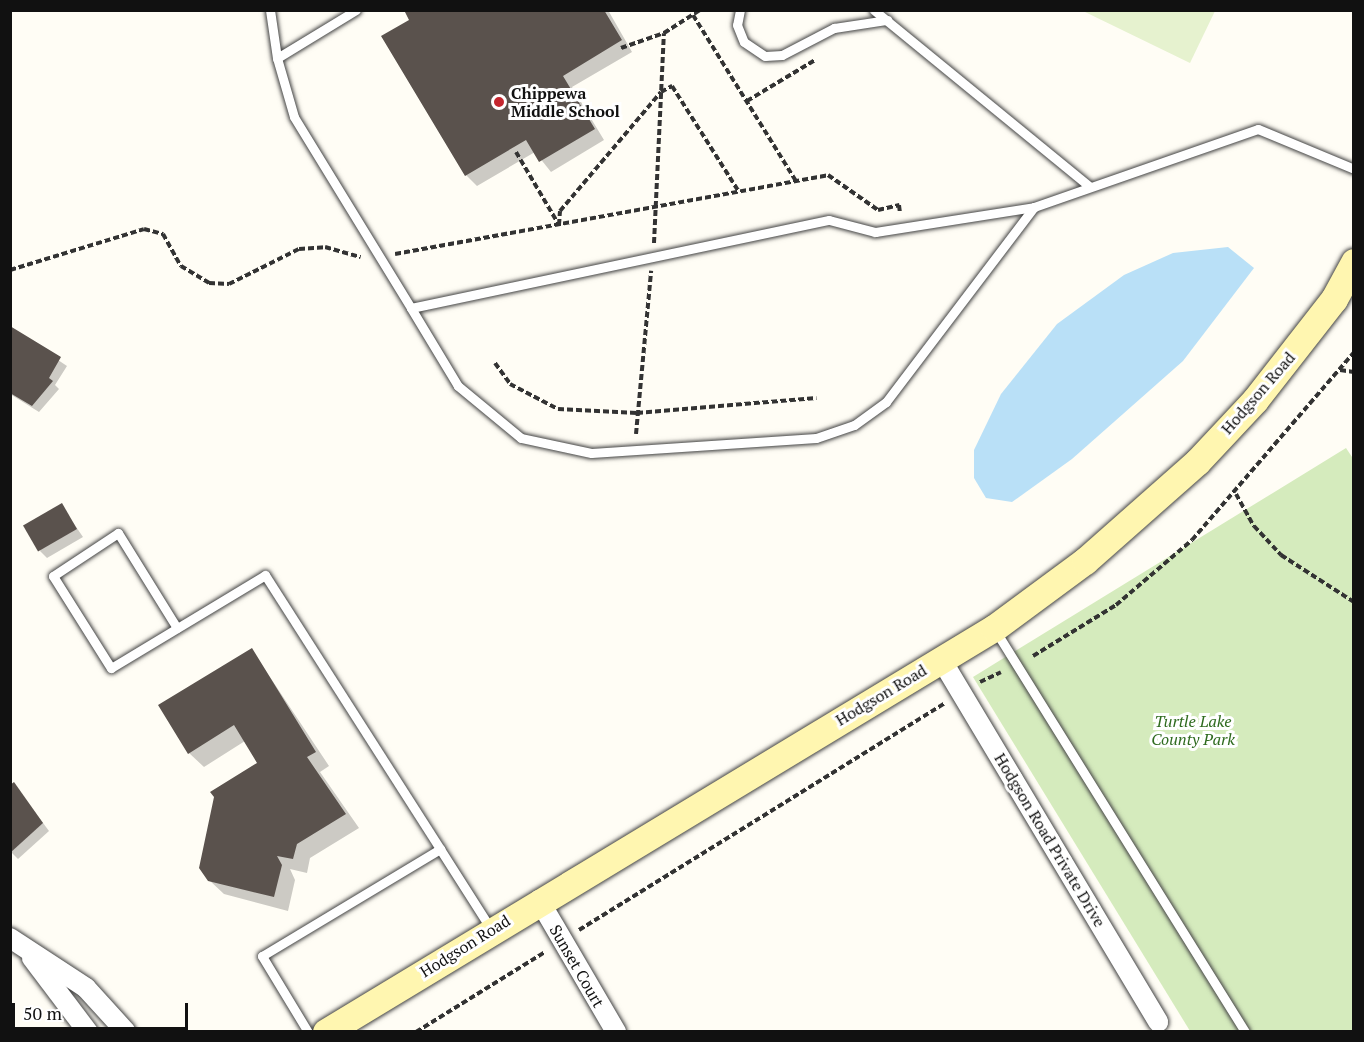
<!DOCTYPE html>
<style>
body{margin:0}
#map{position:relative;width:1364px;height:1042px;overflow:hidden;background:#fffdf5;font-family:"PT Serif",serif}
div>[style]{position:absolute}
.green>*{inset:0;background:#d5ebbd}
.pitch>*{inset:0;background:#e6f2cf}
.water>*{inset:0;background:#b9e0f7}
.shadow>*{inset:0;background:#0003}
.building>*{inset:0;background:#5a524d;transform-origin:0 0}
.path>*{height:4px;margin-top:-2px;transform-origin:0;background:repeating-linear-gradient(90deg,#333 0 6px,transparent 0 9px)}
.roads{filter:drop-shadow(0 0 2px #444) drop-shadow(0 0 2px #444)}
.service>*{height:9px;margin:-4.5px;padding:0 4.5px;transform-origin:4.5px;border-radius:4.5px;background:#fff}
.minor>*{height:20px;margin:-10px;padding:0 10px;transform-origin:10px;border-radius:10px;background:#fff}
.secondary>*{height:27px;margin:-13.5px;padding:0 13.5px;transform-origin:13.5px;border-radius:13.5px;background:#fff6b0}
.dots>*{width:16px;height:16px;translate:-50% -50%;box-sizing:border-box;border:3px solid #fff;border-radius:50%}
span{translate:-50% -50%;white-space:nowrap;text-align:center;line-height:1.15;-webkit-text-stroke:6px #fff;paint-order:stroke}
.poi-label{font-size:16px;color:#111;font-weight:700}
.left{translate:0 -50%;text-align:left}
.street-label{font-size:16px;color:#111}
.park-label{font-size:16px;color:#2f6b1f;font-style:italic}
.frame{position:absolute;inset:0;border:12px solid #111;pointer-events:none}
.scale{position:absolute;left:12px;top:1003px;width:176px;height:27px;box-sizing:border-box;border:3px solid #111;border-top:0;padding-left:8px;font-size:18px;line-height:21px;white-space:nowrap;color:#111;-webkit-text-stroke:4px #fff;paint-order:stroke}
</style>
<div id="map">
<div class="green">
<i style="clip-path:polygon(1346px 448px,1354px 460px,1353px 1031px,1190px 1031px,973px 677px)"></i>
</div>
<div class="pitch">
<i style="clip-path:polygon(1083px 11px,1215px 11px,1190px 63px)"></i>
</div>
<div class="water">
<i style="clip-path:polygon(1228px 247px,1254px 268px,1183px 361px,1072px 459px,1012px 502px,986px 498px,974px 478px,974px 450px,1001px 394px,1057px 324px,1124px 275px,1173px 253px)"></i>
</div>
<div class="shadow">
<i style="clip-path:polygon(406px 10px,608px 10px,632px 52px,572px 87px,604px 140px,551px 172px,535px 152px,477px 186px,466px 175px)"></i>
<i style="clip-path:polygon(10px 328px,67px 366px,55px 385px,59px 389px,39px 412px,10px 394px)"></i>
<i style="clip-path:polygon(61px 505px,83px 537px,47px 558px,40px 551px)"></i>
<i style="clip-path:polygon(252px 650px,329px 766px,320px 772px,359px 828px,310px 858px,307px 873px,290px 869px,295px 880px,288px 911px,224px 894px,209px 880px,259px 763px,245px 741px,204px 767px,189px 753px)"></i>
<i style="clip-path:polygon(14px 784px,49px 831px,18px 859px,10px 851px)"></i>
</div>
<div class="building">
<i style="clip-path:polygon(404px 10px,604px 10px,622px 40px,563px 76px,595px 129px,539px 162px,526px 140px,465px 176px,381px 36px,409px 20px)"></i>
<i style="clip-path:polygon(10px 326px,61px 357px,49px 378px,53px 381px,32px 406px,10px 393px)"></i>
<i style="left:62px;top:503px;width:30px;height:45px;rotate:60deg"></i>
<i style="clip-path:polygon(252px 648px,316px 752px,307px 757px,346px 814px,297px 844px,293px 859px,277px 856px,282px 865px,274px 897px,208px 881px,199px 868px,214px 797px,210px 792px,257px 763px,234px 725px,188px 754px,158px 705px)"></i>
<i style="clip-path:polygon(14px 782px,43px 823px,10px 853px,10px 785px)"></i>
</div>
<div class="path">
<i style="left:693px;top:15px;width:195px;rotate:58.2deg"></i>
<i style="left:621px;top:48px;width:46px;rotate:-19.2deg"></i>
<i style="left:664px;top:33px;width:43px;rotate:-32.6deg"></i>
<i style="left:747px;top:101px;width:79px;rotate:-31.1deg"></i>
<i style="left:516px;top:152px;width:85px;rotate:59.5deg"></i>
<i style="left:559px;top:225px;width:14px;rotate:-86deg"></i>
<i style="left:560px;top:211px;width:156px;rotate:-49.7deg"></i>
<i style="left:661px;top:92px;width:13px;rotate:-29deg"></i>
<i style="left:672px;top:86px;width:125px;rotate:57.7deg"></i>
<i style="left:654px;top:243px;width:210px;rotate:-87.3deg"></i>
<i style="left:395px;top:254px;width:440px;rotate:-10.3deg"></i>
<i style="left:828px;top:175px;width:61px;rotate:35deg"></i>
<i style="left:878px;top:210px;width:22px;rotate:-13deg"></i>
<i style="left:899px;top:205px;width:8px;rotate:83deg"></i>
<i style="left:10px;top:270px;width:140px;rotate:-17deg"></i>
<i style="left:144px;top:229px;width:20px;rotate:15deg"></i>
<i style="left:163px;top:234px;width:37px;rotate:61deg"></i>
<i style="left:181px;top:266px;width:33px;rotate:31deg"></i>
<i style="left:209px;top:283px;width:20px;rotate:3deg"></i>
<i style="left:229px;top:284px;width:78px;rotate:-26.6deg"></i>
<i style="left:299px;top:249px;width:26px;rotate:-4deg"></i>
<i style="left:325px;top:247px;width:37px;rotate:16deg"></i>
<i style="left:495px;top:363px;width:26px;rotate:54deg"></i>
<i style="left:510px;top:384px;width:54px;rotate:27.5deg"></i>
<i style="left:558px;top:409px;width:79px;rotate:2.9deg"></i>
<i style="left:637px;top:413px;width:180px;rotate:-4.8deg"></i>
<i style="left:1340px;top:370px;width:14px;rotate:8deg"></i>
<i style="left:636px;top:434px;width:164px;rotate:-84.7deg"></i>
<i style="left:1236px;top:494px;width:37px;rotate:61deg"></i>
<i style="left:1254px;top:526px;width:40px;rotate:47deg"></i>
<i style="left:1281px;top:555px;width:87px;rotate:32.8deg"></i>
<i style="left:1033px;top:656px;width:97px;rotate:-31.6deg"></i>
<i style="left:1116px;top:605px;width:100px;rotate:-40.5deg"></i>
<i style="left:1192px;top:540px;width:248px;rotate:-49.2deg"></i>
<i style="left:980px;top:682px;width:23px;rotate:-25deg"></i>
<i style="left:579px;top:930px;width:431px;rotate:-31.8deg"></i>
<i style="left:416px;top:1032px;width:152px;rotate:-31.8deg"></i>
</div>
<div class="roads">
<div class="service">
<i style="left:270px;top:10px;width:49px;rotate:81.7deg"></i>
<i style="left:356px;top:10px;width:92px;rotate:148.7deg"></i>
<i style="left:277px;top:58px;width:61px;rotate:73.9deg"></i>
<i style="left:294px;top:117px;width:224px;rotate:58.5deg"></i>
<i style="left:740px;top:10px;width:15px;rotate:101deg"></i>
<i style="left:737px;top:25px;width:18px;rotate:68deg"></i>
<i style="left:744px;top:42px;width:25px;rotate:34deg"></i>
<i style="left:765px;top:56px;width:17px;rotate:-3deg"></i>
<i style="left:782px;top:55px;width:59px;rotate:-27.4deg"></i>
<i style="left:834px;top:28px;width:54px;rotate:-8.6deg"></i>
<i style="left:874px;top:10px;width:278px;rotate:39.3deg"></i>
<i style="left:1034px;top:207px;width:245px;rotate:127.2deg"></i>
<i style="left:886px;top:402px;width:39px;rotate:144deg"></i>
<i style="left:854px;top:425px;width:40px;rotate:161.1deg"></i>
<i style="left:816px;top:438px;width:225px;rotate:176.2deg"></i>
<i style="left:591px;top:453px;width:72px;rotate:-167.9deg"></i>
<i style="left:521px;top:438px;width:82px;rotate:-140.5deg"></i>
<i style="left:458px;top:386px;width:91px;rotate:-121.1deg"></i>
<i style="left:411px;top:308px;width:427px;rotate:-11.9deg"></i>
<i style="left:829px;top:220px;width:48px;rotate:14.6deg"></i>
<i style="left:875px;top:232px;width:161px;rotate:-8.9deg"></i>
<i style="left:1034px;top:207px;width:237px;rotate:-19.2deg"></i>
<i style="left:1258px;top:129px;width:104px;rotate:22.6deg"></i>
<i style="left:177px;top:628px;width:112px;rotate:-121.8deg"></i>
<i style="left:118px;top:533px;width:78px;rotate:146.5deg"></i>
<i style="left:53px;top:576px;width:109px;rotate:57.8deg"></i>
<i style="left:111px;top:668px;width:180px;rotate:-31.1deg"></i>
<i style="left:265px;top:575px;width:325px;rotate:57.4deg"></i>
<i style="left:995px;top:630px;width:473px;rotate:58.1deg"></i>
<i style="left:308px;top:1032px;width:89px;rotate:-121.2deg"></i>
<i style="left:262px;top:956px;width:208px;rotate:-31deg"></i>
<i style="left:440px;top:849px;width:95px;rotate:57.5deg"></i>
</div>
<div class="minor">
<i style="left:941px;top:659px;width:423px;rotate:59.1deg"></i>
<i style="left:539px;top:900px;width:153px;rotate:59.7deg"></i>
<i style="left:10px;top:938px;width:91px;rotate:33.3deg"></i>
<i style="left:86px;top:988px;width:59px;rotate:47.7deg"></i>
<i style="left:32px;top:958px;width:93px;rotate:52.9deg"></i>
</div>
<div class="secondary">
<i style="left:326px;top:1032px;width:781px;rotate:-31.17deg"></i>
<i style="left:994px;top:628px;width:113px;rotate:-36.4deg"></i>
<i style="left:1085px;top:561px;width:149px;rotate:-41.5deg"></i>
<i style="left:1197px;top:462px;width:85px;rotate:-46.9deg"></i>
<i style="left:1255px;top:400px;width:128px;rotate:-52deg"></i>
<i style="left:1334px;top:299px;width:42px;rotate:-61.6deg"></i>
</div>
</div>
<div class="dots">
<i style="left:499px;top:102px;background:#c4262e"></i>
</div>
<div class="poi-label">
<span class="left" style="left:511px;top:102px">Chippewa<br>Middle School</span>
</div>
<div class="street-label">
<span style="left:1258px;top:393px;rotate:-49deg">Hodgson Road</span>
<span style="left:881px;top:695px;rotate:-31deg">Hodgson Road</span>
<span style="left:1050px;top:840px;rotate:59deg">Hodgson Road Private Drive</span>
<span style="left:465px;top:946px;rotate:-32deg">Hodgson Road</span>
<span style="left:577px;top:966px;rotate:60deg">Sunset Court</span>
</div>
<div class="park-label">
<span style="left:1193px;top:730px">Turtle Lake<br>County Park</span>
</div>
<div class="frame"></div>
<div class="scale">50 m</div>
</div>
